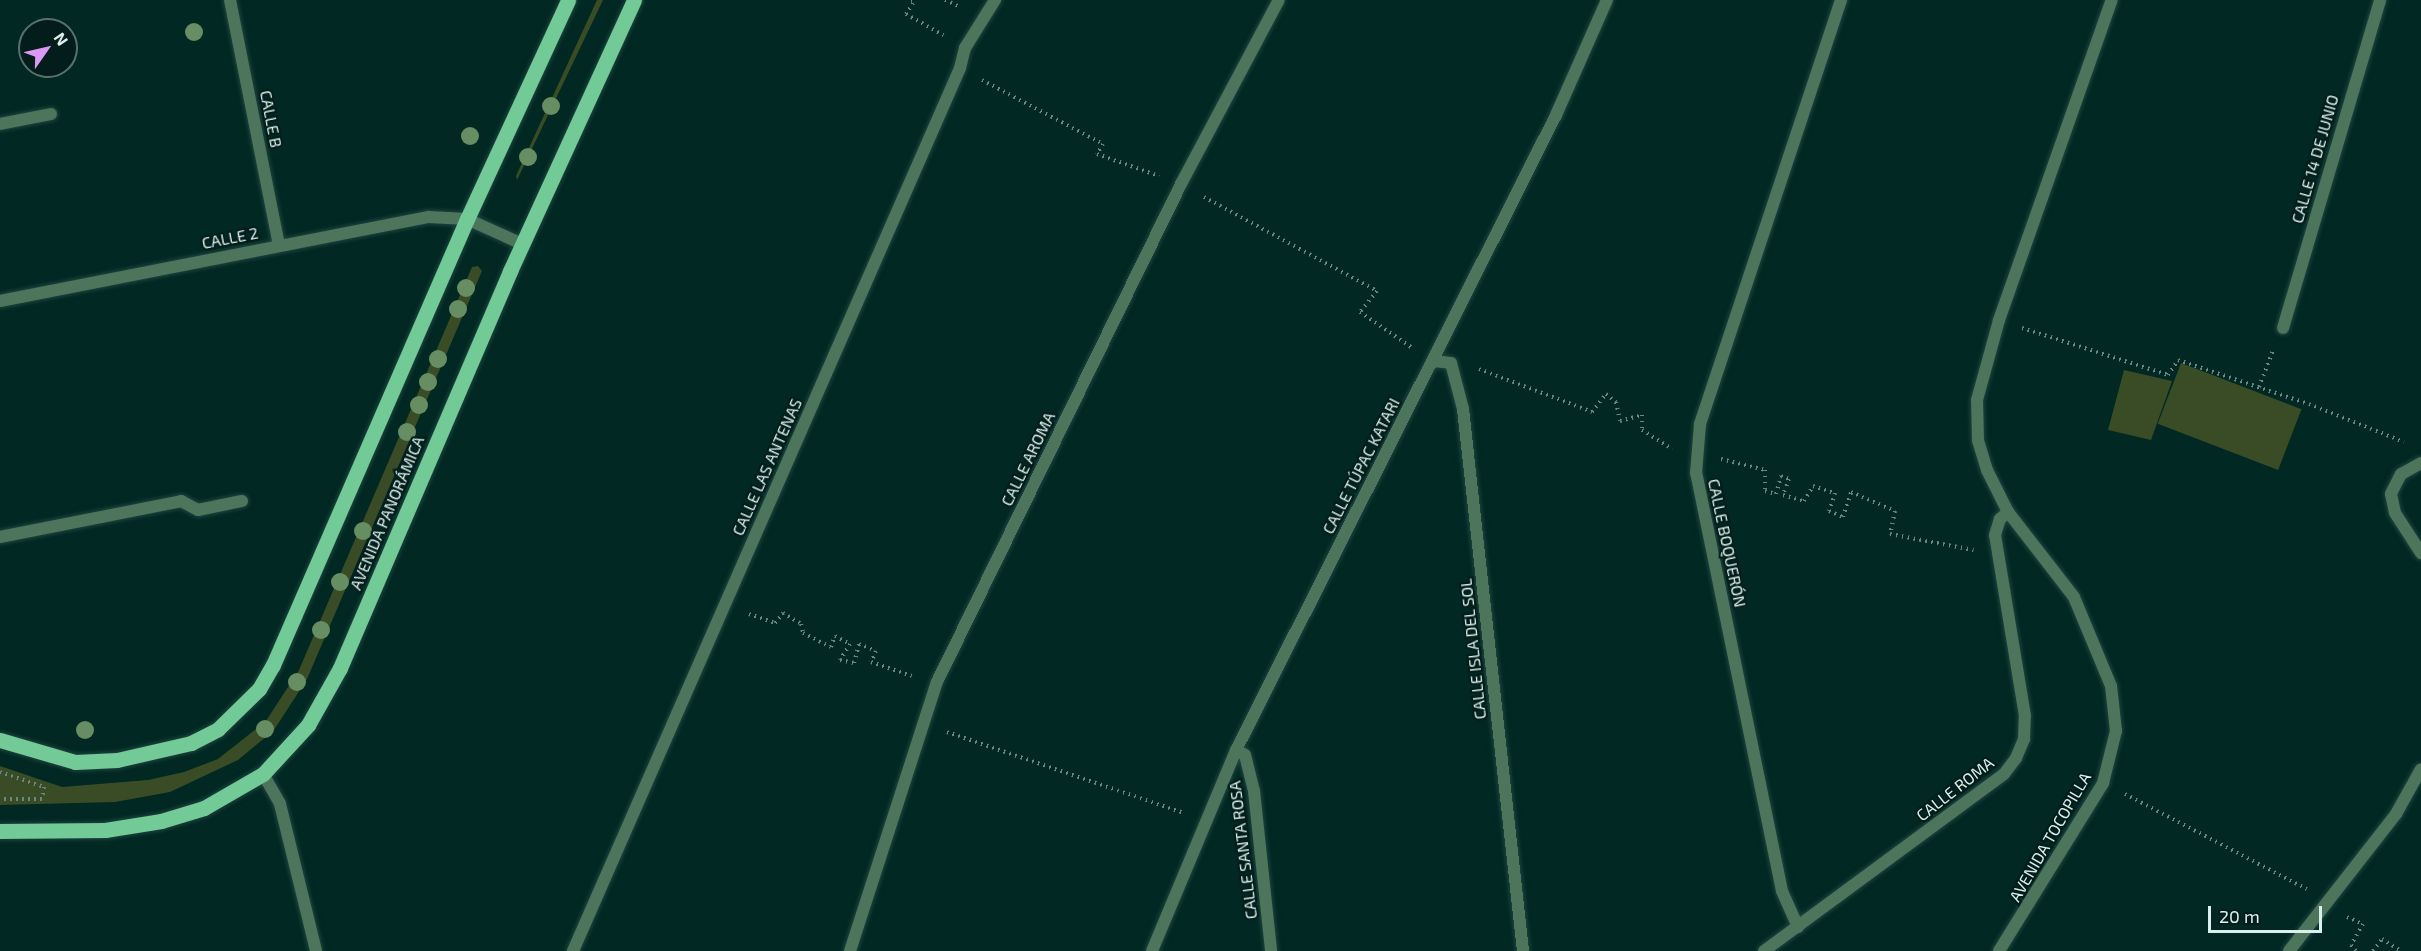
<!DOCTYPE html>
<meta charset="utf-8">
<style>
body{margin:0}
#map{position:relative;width:2421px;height:951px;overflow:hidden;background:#012823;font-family:"Exo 2",sans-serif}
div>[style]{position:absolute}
.green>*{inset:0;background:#394c25;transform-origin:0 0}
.path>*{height:4px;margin-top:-2px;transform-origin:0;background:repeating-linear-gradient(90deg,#698783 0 1.5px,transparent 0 6px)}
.roads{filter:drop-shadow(0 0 2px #20443f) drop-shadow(0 0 2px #20443f)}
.minor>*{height:12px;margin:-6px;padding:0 6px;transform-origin:6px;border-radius:6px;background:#4c755c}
.primary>*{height:15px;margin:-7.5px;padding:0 7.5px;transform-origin:7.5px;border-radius:7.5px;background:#72ca97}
.trees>*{width:18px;height:18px;margin:-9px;border-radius:50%;background:#678d63}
span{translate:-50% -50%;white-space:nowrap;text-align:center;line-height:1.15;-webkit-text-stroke:4.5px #021d1a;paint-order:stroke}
.street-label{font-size:16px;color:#dbefec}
.north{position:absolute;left:18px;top:18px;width:60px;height:60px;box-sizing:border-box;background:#021d1a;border:2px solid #59716e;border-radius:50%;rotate:56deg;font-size:16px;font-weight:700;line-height:24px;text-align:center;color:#dbefec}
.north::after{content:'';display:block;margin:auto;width:21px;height:27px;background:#db99f5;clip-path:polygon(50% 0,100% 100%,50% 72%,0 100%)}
.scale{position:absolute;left:2208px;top:906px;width:114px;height:27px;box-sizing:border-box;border:3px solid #dbefec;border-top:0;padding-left:8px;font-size:18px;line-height:21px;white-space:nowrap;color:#dbefec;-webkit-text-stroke:4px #021d1a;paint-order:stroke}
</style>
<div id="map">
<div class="green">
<i style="clip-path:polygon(597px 0,603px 0,517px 180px,516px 176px)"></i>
<i style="clip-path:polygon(478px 266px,482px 271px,307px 679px,274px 730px,238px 760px,170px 792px,115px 802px,0 805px,0 766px,62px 787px,148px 780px,184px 772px,218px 759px,266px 721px,299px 670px,472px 267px)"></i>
<i style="left:2181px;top:363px;width:129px;height:65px;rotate:21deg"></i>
<i style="clip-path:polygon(2124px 370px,2172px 381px,2151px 440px,2108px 430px)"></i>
</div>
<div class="path">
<i style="left:911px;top:0;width:3px"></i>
<i style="left:945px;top:0;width:17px;rotate:25deg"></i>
<i style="left:913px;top:3px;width:13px;rotate:122deg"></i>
<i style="left:906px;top:14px;width:43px;rotate:29.6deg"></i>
<i style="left:982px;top:80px;width:137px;rotate:27.9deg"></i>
<i style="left:1103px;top:144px;width:12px;rotate:121deg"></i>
<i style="left:1097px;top:154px;width:66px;rotate:19.5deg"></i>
<i style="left:1204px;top:197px;width:197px;rotate:28.5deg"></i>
<i style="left:1377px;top:291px;width:27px;rotate:129deg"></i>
<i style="left:1360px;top:312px;width:62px;rotate:34.5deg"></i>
<i style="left:2022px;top:328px;width:153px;rotate:17.8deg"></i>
<i style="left:2168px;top:375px;width:18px;rotate:-56deg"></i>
<i style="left:2178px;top:360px;width:138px;rotate:18.6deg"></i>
<i style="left:2309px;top:404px;width:102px;rotate:21.8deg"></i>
<i style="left:1479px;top:369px;width:121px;rotate:20.8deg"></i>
<i style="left:1592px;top:412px;width:23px;rotate:-52deg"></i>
<i style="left:1606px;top:394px;width:13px;rotate:39deg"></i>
<i style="left:1616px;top:402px;width:19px;rotate:78deg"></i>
<i style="left:1620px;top:421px;width:23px;rotate:-15deg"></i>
<i style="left:1642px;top:415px;width:15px;rotate:90deg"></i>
<i style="left:1642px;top:430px;width:36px;rotate:32deg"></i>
<i style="left:2259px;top:387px;width:39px;rotate:-69deg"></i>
<i style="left:1721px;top:459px;width:45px;rotate:14deg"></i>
<i style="left:1765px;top:470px;width:21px;rotate:90deg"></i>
<i style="left:1765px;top:491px;width:11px;rotate:15deg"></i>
<i style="left:1776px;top:494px;width:19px;rotate:-74deg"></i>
<i style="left:1781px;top:476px;width:9px;rotate:21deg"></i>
<i style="left:1789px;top:479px;width:17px;rotate:111deg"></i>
<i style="left:1783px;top:495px;width:22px;rotate:16deg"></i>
<i style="left:1804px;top:501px;width:17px;rotate:-59deg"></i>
<i style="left:1813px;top:486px;width:23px;rotate:18deg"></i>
<i style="left:1835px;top:493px;width:19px;rotate:108deg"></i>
<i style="left:1829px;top:511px;width:15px;rotate:23deg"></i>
<i style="left:1843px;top:517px;width:26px;rotate:-72deg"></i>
<i style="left:1851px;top:492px;width:48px;rotate:23.4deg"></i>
<i style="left:1895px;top:511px;width:24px;rotate:102deg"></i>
<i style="left:1890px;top:534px;width:85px;rotate:10.9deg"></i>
<i style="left:749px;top:614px;width:28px;rotate:19deg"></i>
<i style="left:775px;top:623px;width:13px;rotate:-51deg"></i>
<i style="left:783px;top:613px;width:21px;rotate:31deg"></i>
<i style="left:801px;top:624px;width:9px;rotate:77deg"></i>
<i style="left:803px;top:633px;width:31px;rotate:27deg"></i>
<i style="left:831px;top:647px;width:12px;rotate:-70deg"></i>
<i style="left:835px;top:636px;width:17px;rotate:28deg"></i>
<i style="left:850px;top:644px;width:19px;rotate:122deg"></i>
<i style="left:840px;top:660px;width:14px;rotate:12deg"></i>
<i style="left:854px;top:663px;width:20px;rotate:-75deg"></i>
<i style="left:859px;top:644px;width:18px;rotate:22deg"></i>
<i style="left:876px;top:651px;width:12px;rotate:114deg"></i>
<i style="left:871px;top:662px;width:43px;rotate:18.9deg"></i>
<i style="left:947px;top:732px;width:250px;rotate:18.9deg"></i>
<i style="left:0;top:772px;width:46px;rotate:18.8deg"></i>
<i style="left:44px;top:787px;width:12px;rotate:99deg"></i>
<i style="left:42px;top:799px;width:42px;rotate:180deg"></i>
<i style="left:2125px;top:794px;width:205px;rotate:27.6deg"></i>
<i style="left:2347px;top:917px;width:17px;rotate:24deg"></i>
<i style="left:2363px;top:924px;width:24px;rotate:120deg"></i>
<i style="left:2351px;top:945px;width:8px;rotate:50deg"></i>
<i style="left:2373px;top:951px;width:15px;rotate:-53deg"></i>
<i style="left:2382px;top:939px;width:22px;rotate:32deg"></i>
</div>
<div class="roads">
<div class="minor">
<i style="left:230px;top:0;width:250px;rotate:78.7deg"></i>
<i style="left:0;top:124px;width:52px;rotate:-11.1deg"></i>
<i style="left:0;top:301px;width:437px;rotate:-11.1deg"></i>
<i style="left:429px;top:217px;width:38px;rotate:3deg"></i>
<i style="left:467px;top:219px;width:60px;rotate:24.4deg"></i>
<i style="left:2283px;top:328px;width:342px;rotate:-73.5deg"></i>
<i style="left:1433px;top:361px;width:18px;rotate:6deg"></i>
<i style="left:1451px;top:363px;width:48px;rotate:75.4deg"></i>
<i style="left:1463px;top:409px;width:545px;rotate:83.68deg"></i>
<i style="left:2421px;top:463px;width:23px;rotate:151deg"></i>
<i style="left:2401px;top:474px;width:22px;rotate:117deg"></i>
<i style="left:2391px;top:494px;width:19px;rotate:78deg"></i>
<i style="left:2395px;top:513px;width:48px;rotate:57deg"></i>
<i style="left:0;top:537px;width:185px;rotate:-11.2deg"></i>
<i style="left:181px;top:501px;width:19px;rotate:28deg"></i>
<i style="left:198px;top:510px;width:45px;rotate:-11.6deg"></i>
<i style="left:1236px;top:750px;width:10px;rotate:29deg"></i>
<i style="left:1245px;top:755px;width:37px;rotate:76deg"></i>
<i style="left:1254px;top:791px;width:161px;rotate:83.9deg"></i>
<i style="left:263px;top:774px;width:34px;rotate:60deg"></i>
<i style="left:280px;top:804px;width:151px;rotate:76.2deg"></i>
<i style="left:1798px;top:927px;width:39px;rotate:-114deg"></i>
<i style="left:1782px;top:891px;width:427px;rotate:-101.6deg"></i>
<i style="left:1696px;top:473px;width:49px;rotate:-85.3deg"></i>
<i style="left:1700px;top:424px;width:447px;rotate:-71.6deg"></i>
<i style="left:573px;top:951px;width:964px;rotate:-66.33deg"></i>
<i style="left:960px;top:68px;width:21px;rotate:-76deg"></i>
<i style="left:965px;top:48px;width:57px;rotate:-58deg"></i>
<i style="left:850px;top:951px;width:283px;rotate:-72.1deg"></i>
<i style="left:937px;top:682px;width:555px;rotate:-63.9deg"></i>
<i style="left:1181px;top:184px;width:208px;rotate:-62deg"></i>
<i style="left:1152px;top:951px;width:218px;rotate:-67.3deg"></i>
<i style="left:1236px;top:750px;width:711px;rotate:-63.25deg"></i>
<i style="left:1556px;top:115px;width:126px;rotate:-66.1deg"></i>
<i style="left:1764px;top:951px;width:298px;rotate:-36.4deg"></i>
<i style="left:2004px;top:774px;width:20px;rotate:-53deg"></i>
<i style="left:2016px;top:758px;width:21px;rotate:-67deg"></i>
<i style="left:2024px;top:739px;width:23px;rotate:-88deg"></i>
<i style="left:2025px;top:716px;width:183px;rotate:-99.4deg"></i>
<i style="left:1995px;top:535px;width:17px;rotate:-73deg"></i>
<i style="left:2000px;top:519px;width:11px;rotate:-41deg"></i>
<i style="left:1999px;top:951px;width:198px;rotate:-58.2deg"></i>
<i style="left:2103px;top:783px;width:54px;rotate:-76deg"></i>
<i style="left:2116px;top:731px;width:45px;rotate:-96.3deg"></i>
<i style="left:2111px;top:686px;width:96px;rotate:-112.6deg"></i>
<i style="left:2074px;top:597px;width:108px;rotate:-127.8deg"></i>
<i style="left:2008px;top:512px;width:47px;rotate:-116.6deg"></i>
<i style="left:1987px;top:470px;width:31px;rotate:-107deg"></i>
<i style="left:1978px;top:440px;width:40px;rotate:-91.4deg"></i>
<i style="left:1977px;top:400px;width:83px;rotate:-74.6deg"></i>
<i style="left:1999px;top:320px;width:339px;rotate:-70.6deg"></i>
<i style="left:2289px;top:951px;width:174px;rotate:-52deg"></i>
<i style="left:2396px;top:814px;width:51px;rotate:-60.9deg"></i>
</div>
<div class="primary">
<i style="left:0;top:740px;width:78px;rotate:16.3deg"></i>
<i style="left:75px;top:762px;width:42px;rotate:-2.7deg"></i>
<i style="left:117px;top:760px;width:76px;rotate:-12.9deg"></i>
<i style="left:191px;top:743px;width:30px;rotate:-27deg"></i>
<i style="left:218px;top:729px;width:57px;rotate:-44.3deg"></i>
<i style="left:259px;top:689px;width:28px;rotate:-60deg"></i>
<i style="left:273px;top:665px;width:486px;rotate:-66.5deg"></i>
<i style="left:467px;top:219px;width:241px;rotate:-65.2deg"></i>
<i style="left:0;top:831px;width:105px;rotate:-0.5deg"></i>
<i style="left:105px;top:830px;width:57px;rotate:-9.1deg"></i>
<i style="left:161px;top:821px;width:45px;rotate:-16.8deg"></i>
<i style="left:204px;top:808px;width:68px;rotate:-30deg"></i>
<i style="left:263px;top:774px;width:67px;rotate:-47.4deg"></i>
<i style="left:308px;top:725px;width:65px;rotate:-60.7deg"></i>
<i style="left:340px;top:668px;width:432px;rotate:-66.8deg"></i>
<i style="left:510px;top:271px;width:298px;rotate:-65.4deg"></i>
</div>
</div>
<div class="trees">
<i style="left:194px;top:32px"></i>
<i style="left:551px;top:106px"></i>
<i style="left:470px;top:136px"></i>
<i style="left:528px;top:157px"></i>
<i style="left:466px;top:288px"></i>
<i style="left:458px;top:309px"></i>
<i style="left:438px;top:359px"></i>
<i style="left:428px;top:382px"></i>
<i style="left:419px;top:405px"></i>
<i style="left:407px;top:432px"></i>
<i style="left:363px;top:531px"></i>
<i style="left:340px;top:582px"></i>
<i style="left:321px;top:630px"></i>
<i style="left:297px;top:682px"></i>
<i style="left:265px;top:729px"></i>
<i style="left:85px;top:730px"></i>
</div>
<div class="street-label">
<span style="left:271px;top:119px;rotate:79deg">CALLE B</span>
<span style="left:2315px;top:159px;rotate:-74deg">CALLE 14 DE JUNIO</span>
<span style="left:230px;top:238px;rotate:-11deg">CALLE 2</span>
<span style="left:1028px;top:459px;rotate:-64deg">CALLE AROMA</span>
<span style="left:1361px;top:466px;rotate:-63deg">CALLE TÚPAC KATARI</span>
<span style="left:767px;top:467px;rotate:-66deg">CALLE LAS ANTENAS</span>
<span style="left:387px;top:513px;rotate:-67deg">AVENIDA PANORÁMICA</span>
<span style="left:1727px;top:543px;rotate:78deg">CALLE BOQUERÓN</span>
<span style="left:1473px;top:649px;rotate:-96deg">CALLE ISLA DEL SOL</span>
<span style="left:1955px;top:789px;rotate:-38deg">CALLE ROMA</span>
<span style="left:2050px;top:837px;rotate:-60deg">AVENIDA TOCOPILLA</span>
<span style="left:1243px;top:850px;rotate:-97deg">CALLE SANTA ROSA</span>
</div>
<div class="north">N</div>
<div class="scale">20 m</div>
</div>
